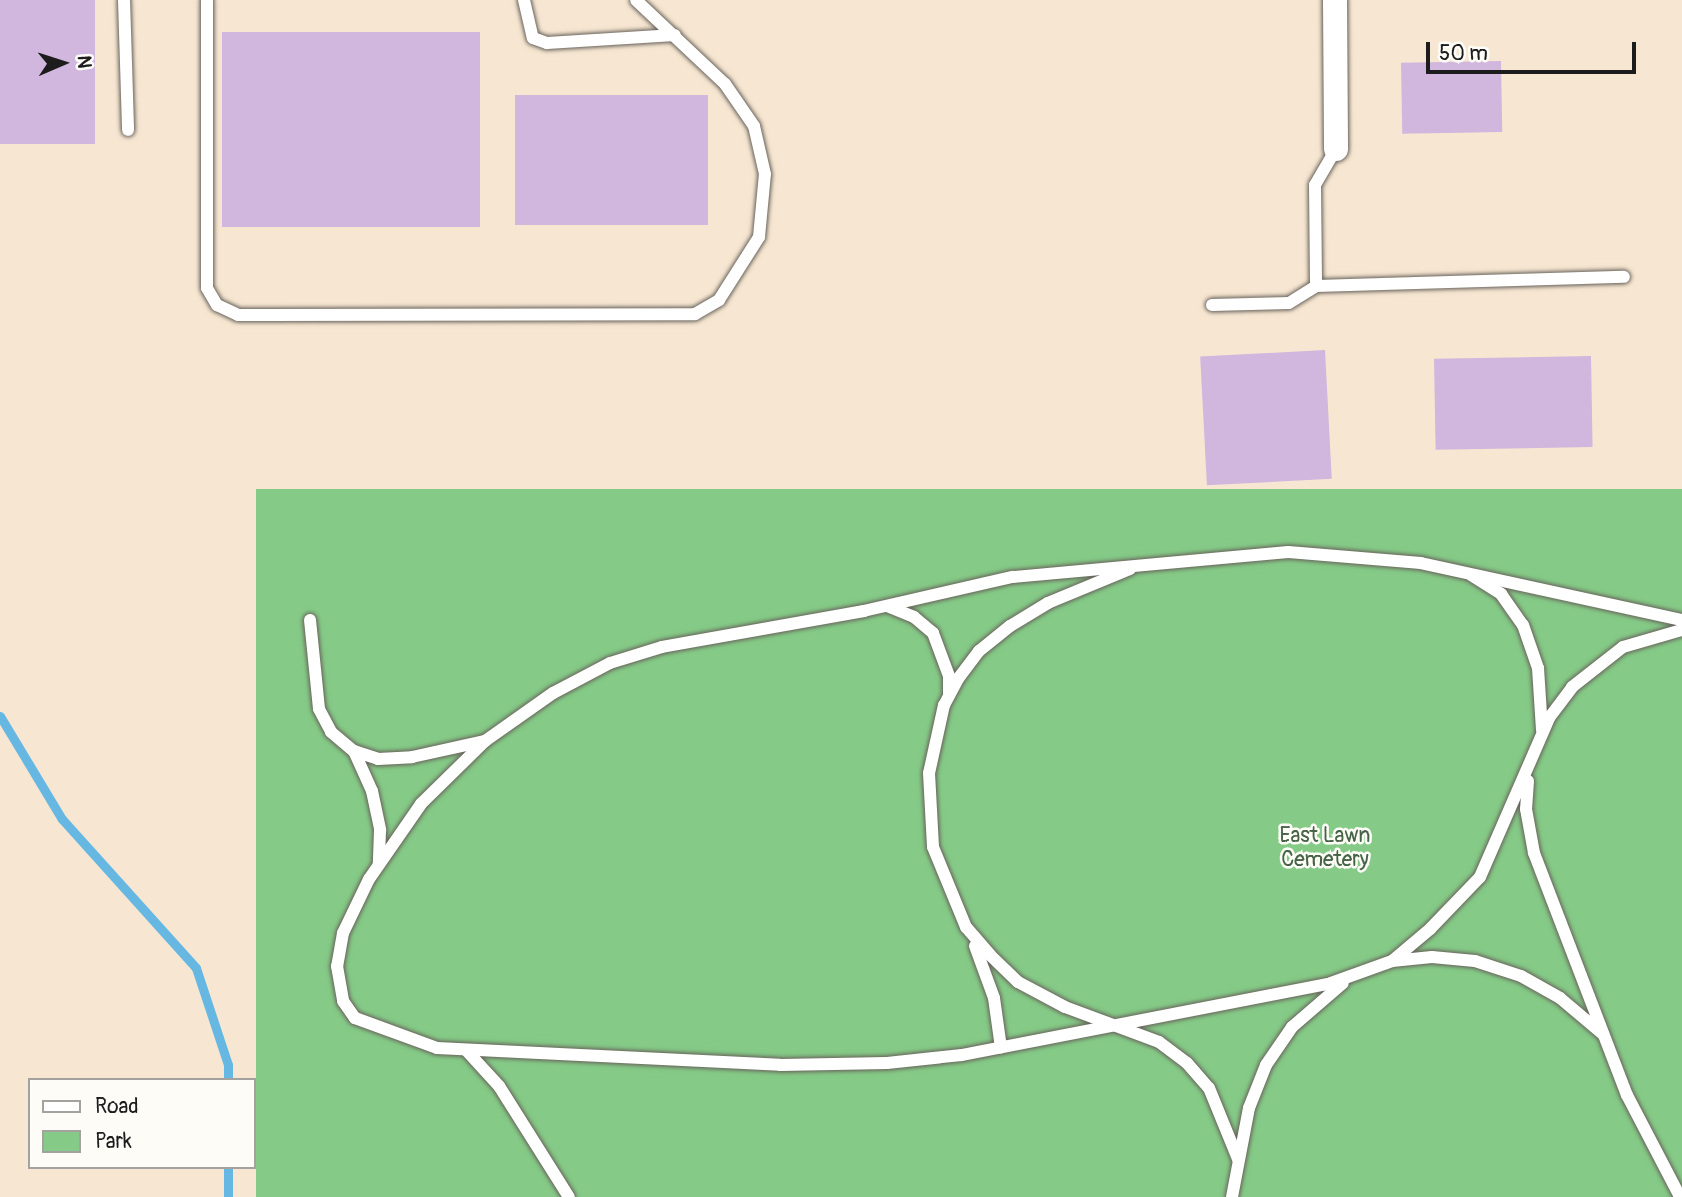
<!DOCTYPE html>
<style>
body{margin:0}
#map{position:relative;width:1682px;height:1197px;overflow:hidden;background:#f7e7d2;font-family:Pangolin,sans-serif}
div>[style]{position:absolute}
.green>*{inset:0;background:#85cb87;transform-origin:0 0}
.stream>*{height:9px;margin:-4.5px;padding:0 4.5px;transform-origin:4.5px;border-radius:4.5px;background:#66b8e2}
.building>*{inset:0;background:#d1b6dd;transform-origin:0 0}
.roads{filter:drop-shadow(0 0 2px #69635c) drop-shadow(0 0 2px #69635c)}
.lane>*{height:12px;margin:-6px;padding:0 6px;transform-origin:6px;border-radius:6px;background:#fff}
.street>*{height:24px;margin:-12px;padding:0 12px;transform-origin:12px;border-radius:12px;background:#fff}
span{translate:-50% -50%;white-space:nowrap;text-align:center;line-height:1.15;-webkit-text-stroke:5px #fdfcf7;paint-order:stroke}
.park-label{font-size:21px;color:#466247}
.legend{position:absolute;left:28px;top:1078px;width:228px;height:91px;box-sizing:border-box;background:#fdfcf7;border:2px solid #a3a29f;margin:0;padding:9px 12px;list-style:none;font-size:21px;color:#1c1c1c}
.legend li{display:flex;align-items:center;gap:14px;height:35px}
.legend b{width:35px;border:2px solid #a3a29f}
.north{position:absolute;left:28px;top:28px;width:70px;height:70px;-webkit-text-stroke:5px #fdfcf7;paint-order:stroke;rotate:87deg;font-size:19px;font-weight:700;line-height:28px;text-align:center;color:#1c1c1c}
.north::after{content:'';display:block;margin:auto;width:24px;height:32px;background:#1c1c1c;clip-path:polygon(50% 0,100% 100%,50% 72%,0 100%)}
.scale{position:absolute;left:1426px;top:42px;width:210px;height:32px;box-sizing:border-box;border:4px solid #1c1c1c;border-top:0;padding-left:9px;font-size:21px;line-height:24px;white-space:nowrap;color:#1c1c1c;-webkit-text-stroke:5px #fdfcf7;paint-order:stroke}
</style>
<div id="map">
<div class="green">
<i style="left:1682px;top:489px;width:708px;height:1426px;rotate:90deg"></i>
</div>
<div class="stream">
<i style="left:0;top:716px;width:120px;rotate:59deg"></i>
<i style="left:62px;top:819px;width:200px;rotate:48deg"></i>
<i style="left:196px;top:968px;width:102px;rotate:71.7deg"></i>
<i style="left:228px;top:1065px;width:15px;rotate:90deg"></i>
<i style="left:228px;top:1167px;width:30px;rotate:90deg"></i>
</div>
<div class="building">
<i style="left:0;top:0;width:95px;height:144px"></i>
<i style="left:480px;top:32px;width:195px;height:258px;rotate:90deg"></i>
<i style="left:1501px;top:61px;width:71px;height:100px;rotate:89deg"></i>
<i style="left:708px;top:95px;width:130px;height:193px;rotate:90deg"></i>
<i style="left:1325px;top:350px;width:129px;height:125px;rotate:87deg"></i>
<i style="left:1591px;top:356px;width:91px;height:157px;rotate:89deg"></i>
</div>
<div class="roads">
<div class="lane">
<i style="left:124px;top:0;width:130px;rotate:88.2deg"></i>
<i style="left:207px;top:0;width:288px;rotate:90deg"></i>
<i style="left:207px;top:288px;width:20px;rotate:60deg"></i>
<i style="left:217px;top:305px;width:23px;rotate:25deg"></i>
<i style="left:238px;top:315px;width:26px"></i>
<i style="left:264px;top:315px;width:431px;rotate:-0.1deg"></i>
<i style="left:695px;top:314px;width:28px;rotate:-30deg"></i>
<i style="left:719px;top:300px;width:75px;rotate:-57.6deg"></i>
<i style="left:759px;top:237px;width:63px;rotate:-84.6deg"></i>
<i style="left:765px;top:174px;width:49px;rotate:-102.9deg"></i>
<i style="left:754px;top:126px;width:51px;rotate:-124.6deg"></i>
<i style="left:725px;top:84px;width:122px;rotate:-136.7deg"></i>
<i style="left:524px;top:0;width:39px;rotate:77deg"></i>
<i style="left:533px;top:38px;width:15px;rotate:20deg"></i>
<i style="left:547px;top:43px;width:128px;rotate:-3.6deg"></i>
<i style="left:1336px;top:149px;width:42px;rotate:120.3deg"></i>
<i style="left:1315px;top:185px;width:101px;rotate:89.4deg"></i>
<i style="left:1316px;top:286px;width:308px;rotate:-1.7deg"></i>
<i style="left:1212px;top:305px;width:77px;rotate:-1.5deg"></i>
<i style="left:1289px;top:303px;width:32px;rotate:-32deg"></i>
<i style="left:1130px;top:569px;width:89px;rotate:157.5deg"></i>
<i style="left:1048px;top:603px;width:44px;rotate:148.8deg"></i>
<i style="left:1010px;top:626px;width:40px;rotate:141deg"></i>
<i style="left:979px;top:651px;width:35px;rotate:127deg"></i>
<i style="left:958px;top:679px;width:30px;rotate:118deg"></i>
<i style="left:944px;top:705px;width:70px;rotate:102.4deg"></i>
<i style="left:929px;top:773px;width:74px;rotate:86.9deg"></i>
<i style="left:933px;top:847px;width:87px;rotate:67.6deg"></i>
<i style="left:966px;top:927px;width:37px;rotate:49deg"></i>
<i style="left:990px;top:955px;width:39px;rotate:44deg"></i>
<i style="left:1018px;top:982px;width:53px;rotate:28deg"></i>
<i style="left:1065px;top:1007px;width:100px;rotate:20.4deg"></i>
<i style="left:1159px;top:1042px;width:35px;rotate:37deg"></i>
<i style="left:1187px;top:1063px;width:33px;rotate:49deg"></i>
<i style="left:1209px;top:1088px;width:77px;rotate:67.8deg"></i>
<i style="left:1471px;top:575px;width:36px;rotate:32deg"></i>
<i style="left:1501px;top:594px;width:38px;rotate:55deg"></i>
<i style="left:1523px;top:625px;width:46px;rotate:70.8deg"></i>
<i style="left:1538px;top:668px;width:62px;rotate:86.3deg"></i>
<i style="left:887px;top:606px;width:29px;rotate:22deg"></i>
<i style="left:914px;top:617px;width:25px;rotate:40deg"></i>
<i style="left:933px;top:633px;width:46px;rotate:69.6deg"></i>
<i style="left:949px;top:676px;width:18px;rotate:90deg"></i>
<i style="left:310px;top:620px;width:89px;rotate:84.2deg"></i>
<i style="left:319px;top:709px;width:26px;rotate:62deg"></i>
<i style="left:331px;top:732px;width:30px;rotate:40deg"></i>
<i style="left:354px;top:751px;width:25px;rotate:18deg"></i>
<i style="left:378px;top:759px;width:34px;rotate:-3deg"></i>
<i style="left:412px;top:757px;width:75px;rotate:-12.4deg"></i>
<i style="left:1682px;top:620px;width:267px;rotate:-167.7deg"></i>
<i style="left:1421px;top:563px;width:133px;rotate:-175.3deg"></i>
<i style="left:1288px;top:552px;width:277px;rotate:174.8deg"></i>
<i style="left:1012px;top:577px;width:152px;rotate:167.1deg"></i>
<i style="left:864px;top:611px;width:205px;rotate:169.9deg"></i>
<i style="left:662px;top:647px;width:54px;rotate:162.9deg"></i>
<i style="left:610px;top:663px;width:64px;rotate:152.2deg"></i>
<i style="left:553px;top:693px;width:83px;rotate:144.8deg"></i>
<i style="left:485px;top:741px;width:90px;rotate:135.5deg"></i>
<i style="left:421px;top:804px;width:91px;rotate:124.7deg"></i>
<i style="left:369px;top:879px;width:60px;rotate:115.7deg"></i>
<i style="left:343px;top:933px;width:34px;rotate:100deg"></i>
<i style="left:337px;top:966px;width:36px;rotate:80deg"></i>
<i style="left:343px;top:1001px;width:21px;rotate:55deg"></i>
<i style="left:355px;top:1018px;width:87px;rotate:20.1deg"></i>
<i style="left:437px;top:1048px;width:343px;rotate:2.8deg"></i>
<i style="left:780px;top:1065px;width:107px;rotate:-1.1deg"></i>
<i style="left:887px;top:1063px;width:75px;rotate:-6.1deg"></i>
<i style="left:962px;top:1055px;width:376px;rotate:-11deg"></i>
<i style="left:1331px;top:983px;width:65px;rotate:-19.8deg"></i>
<i style="left:1392px;top:961px;width:50px;rotate:-40.1deg"></i>
<i style="left:1430px;top:929px;width:72px;rotate:-46.1deg"></i>
<i style="left:1480px;top:877px;width:173px;rotate:-66.5deg"></i>
<i style="left:1549px;top:718px;width:39px;rotate:-53deg"></i>
<i style="left:1572px;top:687px;width:65px;rotate:-38.1deg"></i>
<i style="left:1623px;top:647px;width:61px;rotate:-16.1deg"></i>
<i style="left:354px;top:751px;width:44px;rotate:65.8deg"></i>
<i style="left:372px;top:791px;width:40px;rotate:78deg"></i>
<i style="left:380px;top:830px;width:34px;rotate:92deg"></i>
<i style="left:1528px;top:781px;width:28px;rotate:94deg"></i>
<i style="left:1526px;top:809px;width:45px;rotate:79.7deg"></i>
<i style="left:1534px;top:853px;width:259px;rotate:69deg"></i>
<i style="left:1627px;top:1095px;width:115px;rotate:62.5deg"></i>
<i style="left:975px;top:946px;width:55px;rotate:69.9deg"></i>
<i style="left:994px;top:998px;width:50px;rotate:82deg"></i>
<i style="left:1392px;top:961px;width:40px;rotate:-5.7deg"></i>
<i style="left:1432px;top:957px;width:43px;rotate:5.3deg"></i>
<i style="left:1475px;top:961px;width:48px;rotate:18.1deg"></i>
<i style="left:1521px;top:976px;width:45px;rotate:29.4deg"></i>
<i style="left:1560px;top:998px;width:57px;rotate:40.1deg"></i>
<i style="left:466px;top:1050px;width:49px;rotate:47.5deg"></i>
<i style="left:499px;top:1086px;width:131px;rotate:57.8deg"></i>
<i style="left:1232px;top:1197px;width:91px;rotate:-79.2deg"></i>
<i style="left:1249px;top:1108px;width:46px;rotate:-68.4deg"></i>
<i style="left:1266px;top:1065px;width:46px;rotate:-55.6deg"></i>
<i style="left:1292px;top:1027px;width:67px;rotate:-40.8deg"></i>
</div>
<div class="street">
<i style="left:1335px;top:0;width:149px;rotate:89.6deg"></i>
</div>
</div>
<div class="park-label">
<span style="left:1325px;top:848px">East Lawn<br>Cemetery</span>
</div>
<ul class="legend">
<li><b style="height:9px;background:#fff"></b>Road</li>
<li><b style="height:19px;background:#85cb87"></b>Park</li>
</ul>
<div class="north">N</div>
<div class="scale">50 m</div>
</div>
